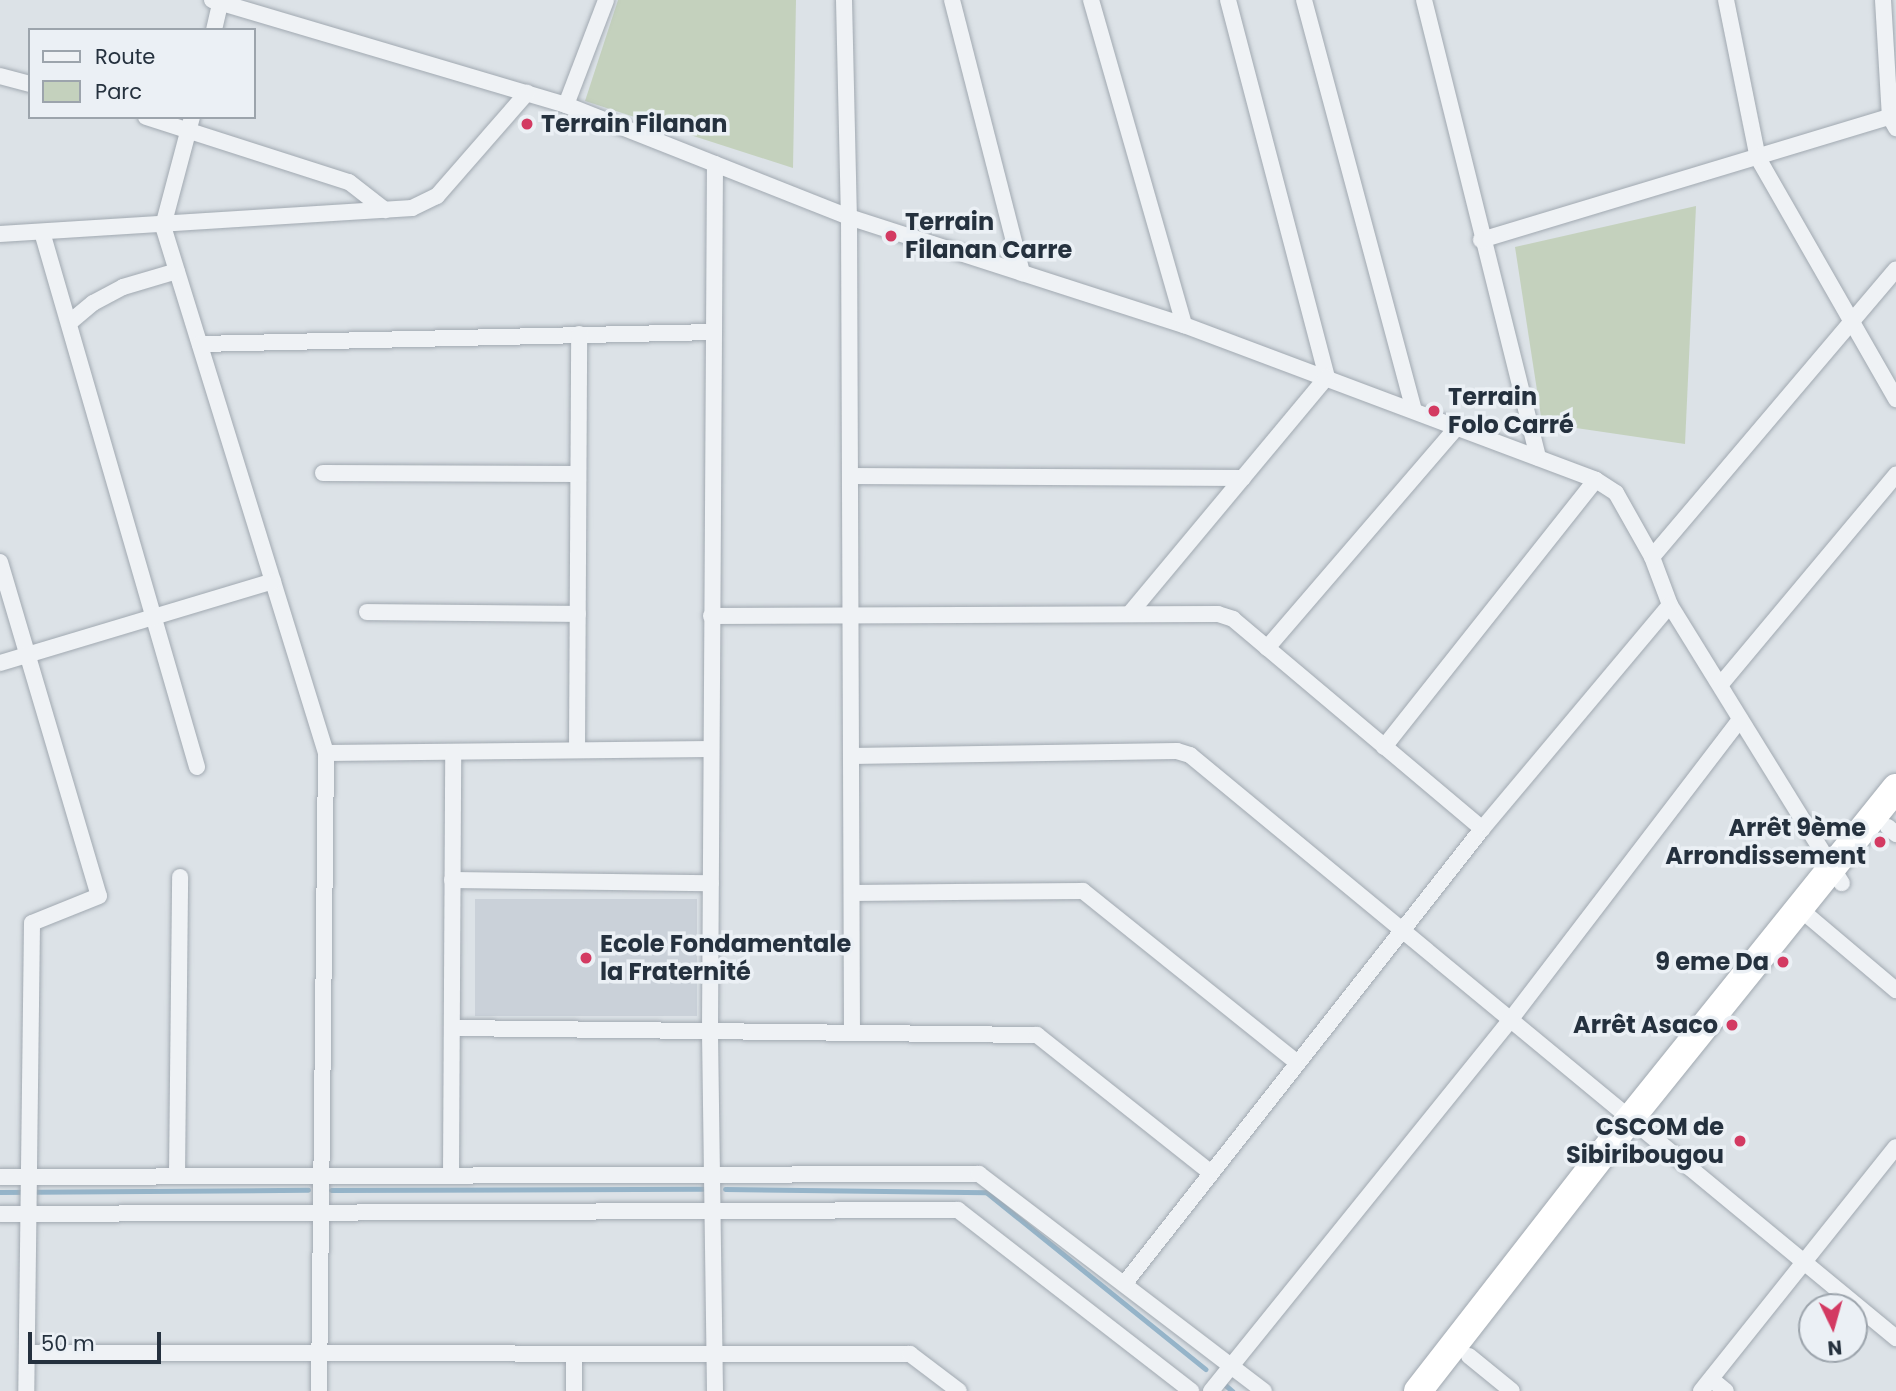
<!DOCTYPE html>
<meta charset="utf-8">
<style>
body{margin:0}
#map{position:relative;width:1896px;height:1391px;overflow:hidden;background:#dce2e7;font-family:Poppins,sans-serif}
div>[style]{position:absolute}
.built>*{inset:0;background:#cad1d9;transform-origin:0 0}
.green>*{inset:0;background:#c4d1bd}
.stream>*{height:5px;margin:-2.5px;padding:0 2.5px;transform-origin:2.5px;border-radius:2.5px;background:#95b4c9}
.roads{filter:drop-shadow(0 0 2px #a1a9b1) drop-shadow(0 0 2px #a1a9b1)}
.minor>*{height:16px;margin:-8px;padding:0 8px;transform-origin:8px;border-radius:8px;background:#eff2f5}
.trunk>*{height:28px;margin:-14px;padding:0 14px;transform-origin:14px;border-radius:14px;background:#fff}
.dots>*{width:19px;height:19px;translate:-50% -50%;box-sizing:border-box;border:4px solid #ebf0f5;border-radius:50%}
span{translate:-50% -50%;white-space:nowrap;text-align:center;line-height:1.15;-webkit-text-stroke:7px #ebf0f5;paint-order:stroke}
.poi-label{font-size:24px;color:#25313e;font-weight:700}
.left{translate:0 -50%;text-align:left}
.right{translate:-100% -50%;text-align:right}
.legend{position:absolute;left:28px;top:28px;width:228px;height:91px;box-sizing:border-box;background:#ebf0f5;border:2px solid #9ca4ac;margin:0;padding:9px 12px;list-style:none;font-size:21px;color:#25313e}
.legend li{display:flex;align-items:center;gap:14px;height:35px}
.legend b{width:35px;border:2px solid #9ca4ac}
.north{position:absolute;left:1798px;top:1293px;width:70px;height:70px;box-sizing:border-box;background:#ebf0f5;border:2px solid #9ca4ac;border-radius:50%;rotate:175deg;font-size:19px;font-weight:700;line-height:28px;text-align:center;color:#25313e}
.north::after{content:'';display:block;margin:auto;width:24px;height:32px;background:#d33a62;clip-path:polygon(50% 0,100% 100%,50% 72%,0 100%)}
.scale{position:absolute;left:28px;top:1332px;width:133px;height:32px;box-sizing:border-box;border:4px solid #25313e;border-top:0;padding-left:9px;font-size:21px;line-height:24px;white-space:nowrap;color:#25313e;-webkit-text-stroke:5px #ebf0f5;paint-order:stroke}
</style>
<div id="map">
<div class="built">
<i style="left:475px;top:899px;width:222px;height:117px"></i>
</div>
<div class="green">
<i style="clip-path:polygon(618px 0,796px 0,793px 168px,585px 101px)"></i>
<i style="clip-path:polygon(1696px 206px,1685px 444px,1542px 423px,1515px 247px)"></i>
</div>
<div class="stream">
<i style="left:725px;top:1189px;width:261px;rotate:0.7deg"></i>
<i style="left:986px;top:1192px;width:282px;rotate:38.9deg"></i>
<i style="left:331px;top:1190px;width:372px;rotate:-0.2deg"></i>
<i style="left:0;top:1192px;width:308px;rotate:-0.4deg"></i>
<i style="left:1224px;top:1384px;width:11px;rotate:41deg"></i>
</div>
<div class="roads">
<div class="minor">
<i style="left:212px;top:0;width:369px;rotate:16.5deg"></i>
<i style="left:566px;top:105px;width:304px;rotate:21.6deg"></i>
<i style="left:849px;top:217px;width:352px;rotate:17.9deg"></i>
<i style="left:1184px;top:325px;width:440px;rotate:20.6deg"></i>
<i style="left:1596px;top:480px;width:24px;rotate:33deg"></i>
<i style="left:1616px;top:493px;width:73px;rotate:60.6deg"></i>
<i style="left:1652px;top:557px;width:51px;rotate:69.4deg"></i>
<i style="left:1670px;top:605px;width:327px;rotate:58.3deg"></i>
<i style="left:844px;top:0;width:217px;rotate:88.7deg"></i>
<i style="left:849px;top:217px;width:815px;rotate:89.79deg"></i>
<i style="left:952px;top:0;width:282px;rotate:75.6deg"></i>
<i style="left:1091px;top:0;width:338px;rotate:74deg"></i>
<i style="left:1228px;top:0;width:390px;rotate:75.3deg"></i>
<i style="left:1304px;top:0;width:425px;rotate:75deg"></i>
<i style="left:1424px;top:0;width:472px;rotate:76deg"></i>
<i style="left:1726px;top:0;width:161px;rotate:78.6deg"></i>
<i style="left:1758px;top:158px;width:278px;rotate:60.2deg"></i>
<i style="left:1883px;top:0;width:117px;rotate:86.6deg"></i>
<i style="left:1890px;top:117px;width:13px;rotate:61deg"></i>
<i style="left:214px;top:30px;width:31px;rotate:-77deg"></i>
<i style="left:0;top:76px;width:31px;rotate:15deg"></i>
<i style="left:566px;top:105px;width:112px;rotate:-69.1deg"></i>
<i style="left:146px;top:117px;width:213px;rotate:17.8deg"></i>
<i style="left:349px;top:182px;width:46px;rotate:37.9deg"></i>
<i style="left:192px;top:117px;width:113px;rotate:104.9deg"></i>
<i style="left:163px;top:226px;width:552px;rotate:72.81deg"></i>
<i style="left:326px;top:753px;width:638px;rotate:90.63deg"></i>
<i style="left:42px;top:232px;width:557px;rotate:73.84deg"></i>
<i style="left:0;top:234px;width:413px;rotate:-3.6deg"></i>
<i style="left:412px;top:208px;width:28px;rotate:-26deg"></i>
<i style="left:437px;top:196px;width:137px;rotate:-48.9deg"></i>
<i style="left:1481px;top:240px;width:433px;rotate:-16.8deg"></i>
<i style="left:69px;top:323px;width:31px;rotate:-40deg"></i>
<i style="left:93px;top:303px;width:34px;rotate:-28deg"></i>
<i style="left:123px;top:287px;width:56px;rotate:-16.5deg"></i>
<i style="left:200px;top:344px;width:512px;rotate:-1.34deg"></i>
<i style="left:323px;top:473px;width:255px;rotate:0.2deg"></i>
<i style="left:850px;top:476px;width:393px;rotate:0.3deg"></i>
<i style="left:1652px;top:557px;width:377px;rotate:-49.7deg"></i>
<i style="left:0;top:562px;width:348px;rotate:73.5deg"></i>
<i style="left:99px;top:896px;width:72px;rotate:158.1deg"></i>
<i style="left:32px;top:923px;width:468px;rotate:90.7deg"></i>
<i style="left:367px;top:612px;width:211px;rotate:0.5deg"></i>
<i style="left:1131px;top:612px;width:306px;rotate:-50.2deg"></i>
<i style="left:711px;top:616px;width:507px;rotate:-0.23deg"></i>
<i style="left:1218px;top:614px;width:16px;rotate:18deg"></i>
<i style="left:1233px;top:619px;width:326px;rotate:40.1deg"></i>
<i style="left:1267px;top:648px;width:291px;rotate:-49.3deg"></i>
<i style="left:0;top:663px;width:285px;rotate:-16.7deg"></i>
<i style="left:1721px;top:684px;width:273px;rotate:-50.1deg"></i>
<i style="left:1384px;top:747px;width:341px;rotate:-51.6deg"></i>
<i style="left:577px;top:750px;width:416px;rotate:-89.7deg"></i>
<i style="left:326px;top:753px;width:385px;rotate:-0.6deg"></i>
<i style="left:851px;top:756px;width:326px;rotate:-0.9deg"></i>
<i style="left:1177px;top:751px;width:14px;rotate:17deg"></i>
<i style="left:1190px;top:755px;width:916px;rotate:39.55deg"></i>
<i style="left:1888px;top:827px;width:11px;rotate:41deg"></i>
<i style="left:452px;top:880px;width:259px;rotate:0.7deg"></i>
<i style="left:852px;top:893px;width:231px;rotate:-0.5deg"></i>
<i style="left:1083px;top:891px;width:275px;rotate:38.7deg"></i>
<i style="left:1800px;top:909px;width:126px;rotate:40.2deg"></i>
<i style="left:452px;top:1028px;width:585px;rotate:0.69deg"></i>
<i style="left:1037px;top:1035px;width:222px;rotate:38.4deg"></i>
<i style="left:177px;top:1176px;width:299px;rotate:-89.4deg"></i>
<i style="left:451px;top:1176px;width:424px;rotate:-89.7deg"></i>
<i style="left:0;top:1177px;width:979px;rotate:-0.18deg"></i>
<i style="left:979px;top:1174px;width:358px;rotate:37.3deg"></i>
<i style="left:0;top:1214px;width:958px;rotate:-0.24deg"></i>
<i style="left:958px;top:1210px;width:295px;rotate:37.8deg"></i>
<i style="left:1125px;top:1283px;width:578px;rotate:-51.82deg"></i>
<i style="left:1482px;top:829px;width:292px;rotate:-50deg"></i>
<i style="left:27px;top:1353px;width:883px;rotate:0.06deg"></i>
<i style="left:910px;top:1354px;width:61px;rotate:37.1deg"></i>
<i style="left:1469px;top:1356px;width:55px;rotate:39.1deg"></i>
<i style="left:1711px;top:1379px;width:19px;rotate:39deg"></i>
<i style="left:574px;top:1391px;width:37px;rotate:-90deg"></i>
<i style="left:715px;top:1391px;width:361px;rotate:-90.8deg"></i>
<i style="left:710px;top:1030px;width:866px;rotate:-89.67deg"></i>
<i style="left:1211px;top:1391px;width:478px;rotate:-51.1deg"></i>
<i style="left:1511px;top:1019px;width:377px;rotate:-52.6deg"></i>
<i style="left:1701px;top:1391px;width:312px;rotate:-51.4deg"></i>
</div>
<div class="trunk">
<i style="left:1418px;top:1391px;width:343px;rotate:-52.1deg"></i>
<i style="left:1629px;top:1120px;width:426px;rotate:-51.2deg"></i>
</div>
</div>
<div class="dots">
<i style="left:527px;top:124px;background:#d33a62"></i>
<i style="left:891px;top:236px;background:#d33a62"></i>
<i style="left:1434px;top:411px;background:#d33a62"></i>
<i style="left:1880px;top:842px;background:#d33a62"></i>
<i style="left:586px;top:958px;background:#d33a62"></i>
<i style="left:1783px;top:962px;background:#d33a62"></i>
<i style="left:1732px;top:1025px;background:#d33a62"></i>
<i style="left:1740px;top:1141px;background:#d33a62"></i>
</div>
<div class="poi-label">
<span class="left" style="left:541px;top:124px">Terrain Filanan</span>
<span class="left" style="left:905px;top:236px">Terrain<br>Filanan Carre</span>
<span class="left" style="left:1448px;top:411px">Terrain<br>Folo Carré</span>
<span class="right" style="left:1866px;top:842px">Arrêt 9ème<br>Arrondissement</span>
<span class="left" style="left:600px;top:958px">Ecole Fondamentale<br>la Fraternité</span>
<span class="right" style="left:1769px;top:962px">9 eme Da</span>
<span class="right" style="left:1718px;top:1025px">Arrêt Asaco</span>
<span class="right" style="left:1724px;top:1141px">CSCOM de<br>Sibiribougou</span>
</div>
<ul class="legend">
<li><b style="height:9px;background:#eff2f5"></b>Route</li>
<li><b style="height:19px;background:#c4d1bd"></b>Parc</li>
</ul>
<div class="north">N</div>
<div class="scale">50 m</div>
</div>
